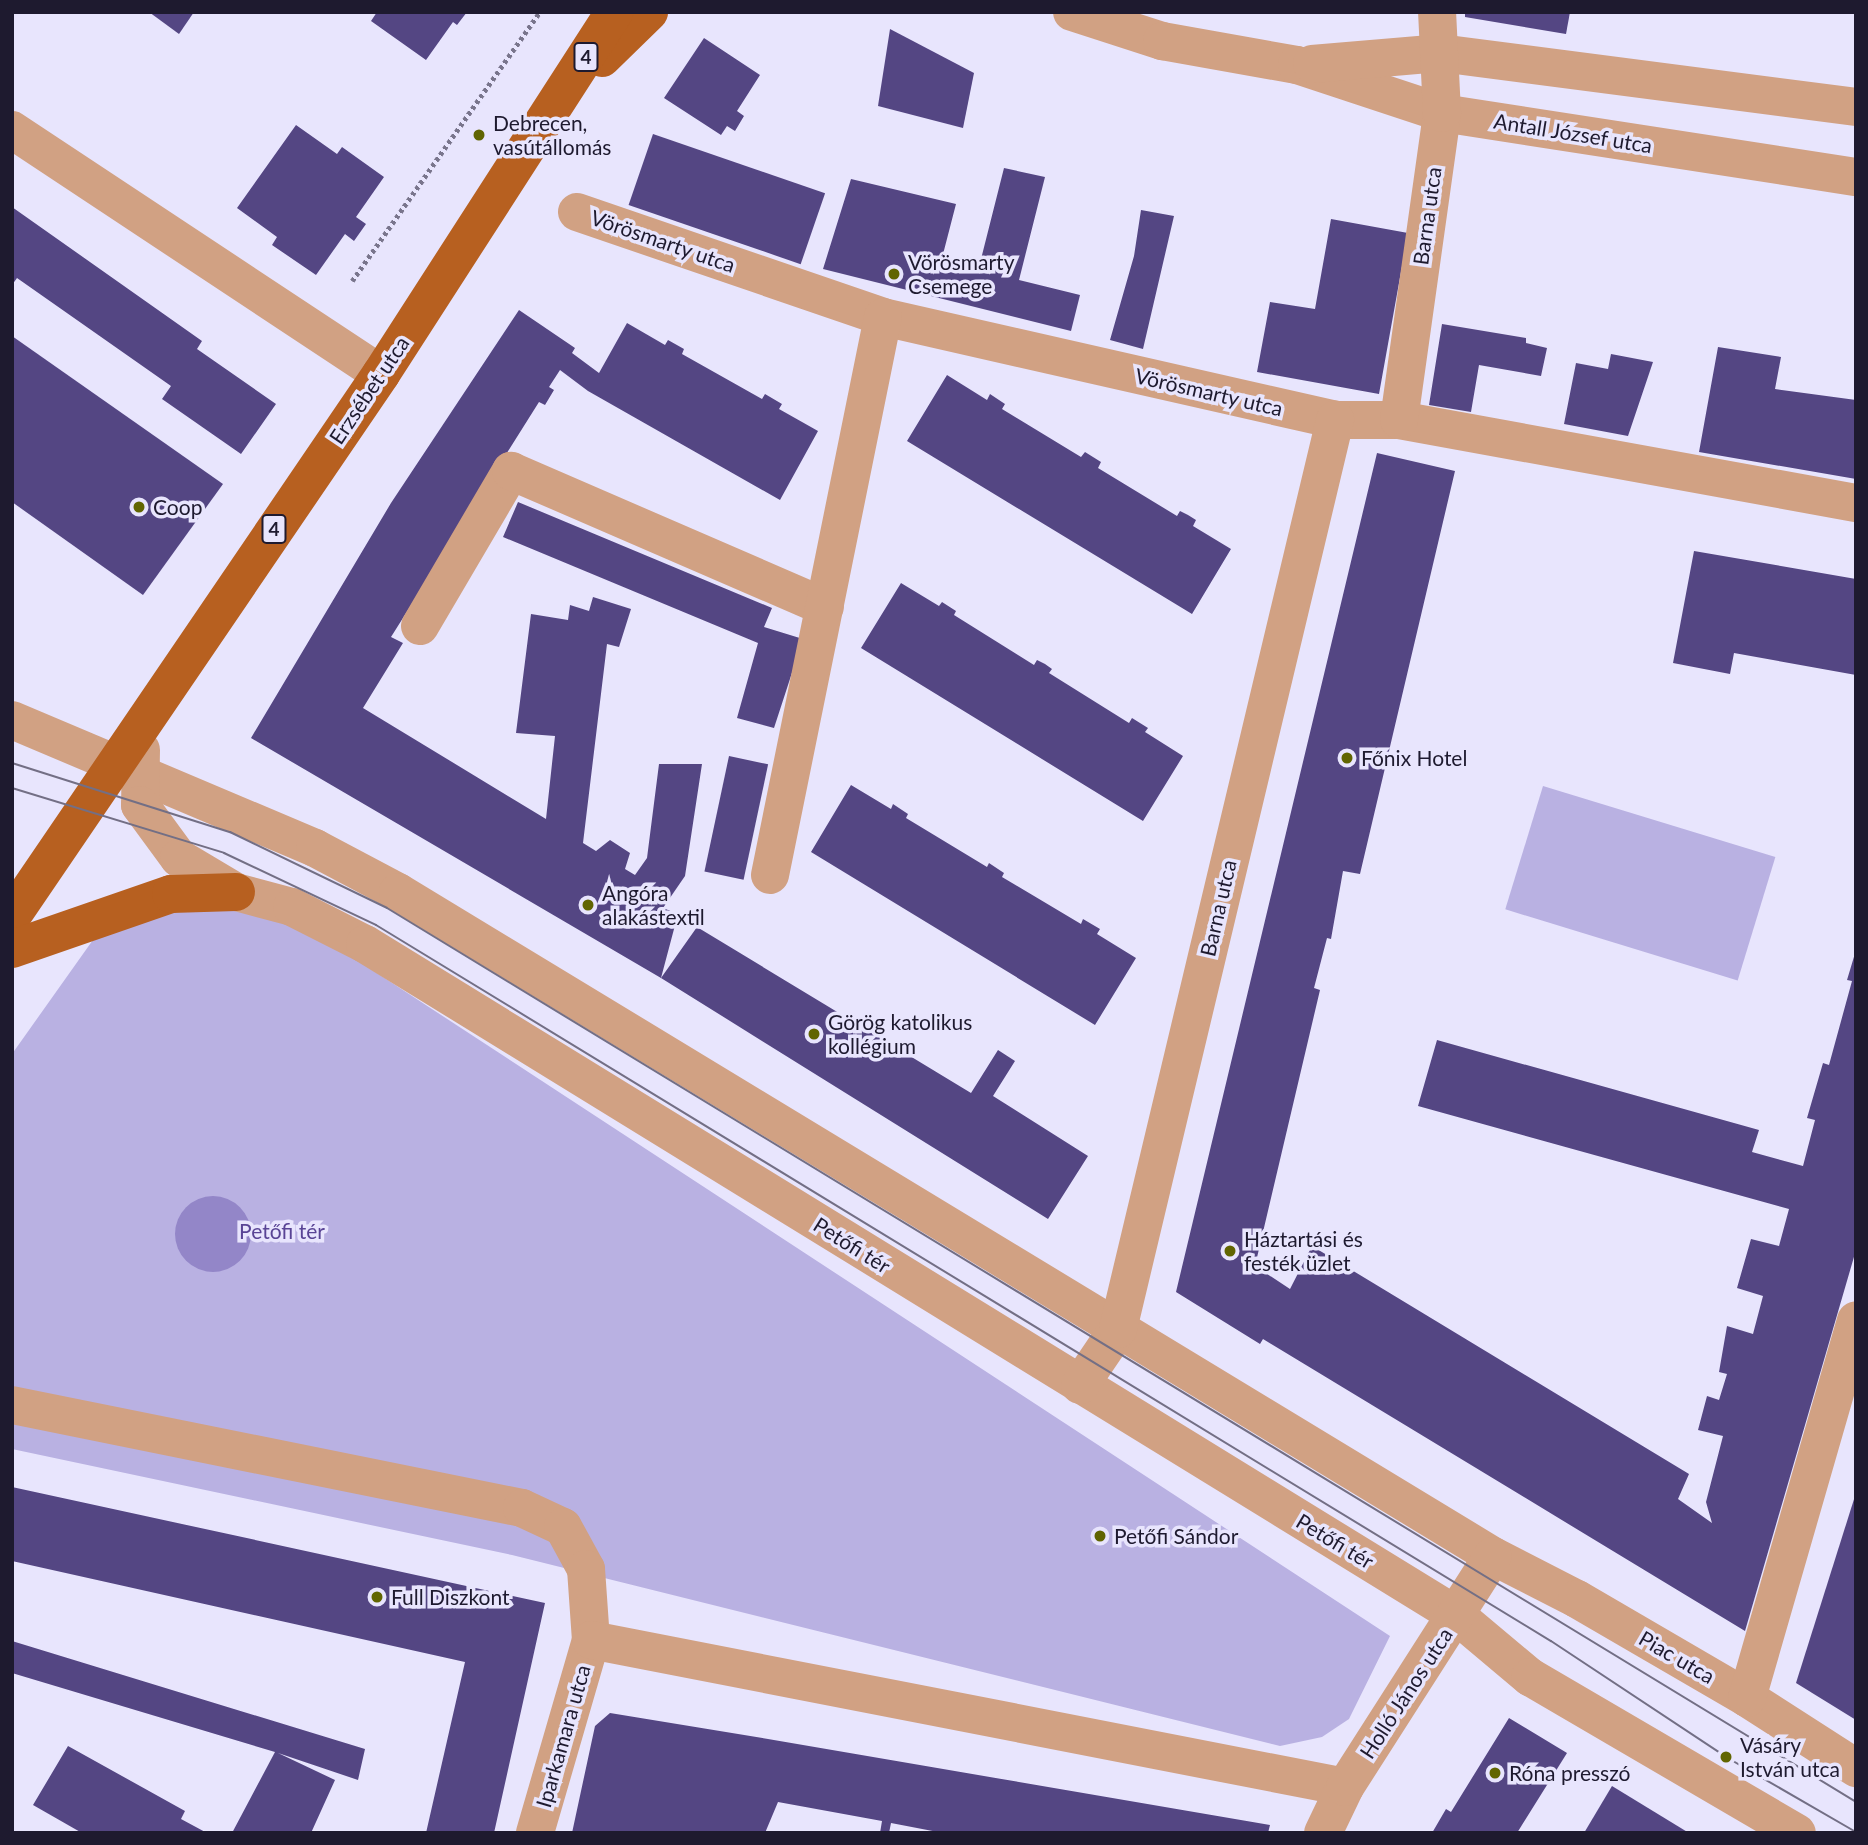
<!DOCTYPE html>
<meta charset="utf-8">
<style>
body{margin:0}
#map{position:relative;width:1868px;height:1845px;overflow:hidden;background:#e8e5fd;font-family:Lato,sans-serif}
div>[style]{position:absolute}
.green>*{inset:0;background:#b9b1e2;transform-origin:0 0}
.water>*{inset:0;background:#9386c8}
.round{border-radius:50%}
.building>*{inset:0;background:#544683;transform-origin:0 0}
.path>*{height:4.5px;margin-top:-2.25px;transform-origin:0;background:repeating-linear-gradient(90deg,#79758c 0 3.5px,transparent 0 7px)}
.minor>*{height:38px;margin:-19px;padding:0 19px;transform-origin:19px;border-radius:19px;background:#d1a183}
.major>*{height:38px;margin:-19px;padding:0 19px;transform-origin:19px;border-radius:19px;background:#b76020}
.tram>*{height:2px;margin:-1px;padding:0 1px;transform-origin:1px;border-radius:1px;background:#736f85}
.dots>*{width:19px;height:19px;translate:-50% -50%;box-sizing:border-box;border:4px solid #e8e5fd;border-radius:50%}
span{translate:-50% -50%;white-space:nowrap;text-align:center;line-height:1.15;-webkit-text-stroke:7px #e8e5fd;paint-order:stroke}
.shield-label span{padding:2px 5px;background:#e8e5fd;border:2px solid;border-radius:5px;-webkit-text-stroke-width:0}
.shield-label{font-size:19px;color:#1e1a2f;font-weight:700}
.poi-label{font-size:21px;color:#1e1a2f}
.left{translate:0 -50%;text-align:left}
.street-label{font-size:21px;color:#1e1a2f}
.park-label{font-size:21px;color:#594495}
.frame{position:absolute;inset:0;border:14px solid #1e1a2f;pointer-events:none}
</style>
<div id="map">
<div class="green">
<i style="left:1543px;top:786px;width:243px;height:129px;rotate:17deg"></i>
<i style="clip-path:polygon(166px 909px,230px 909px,285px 917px,354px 958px,1390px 1636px,1349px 1719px,1322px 1737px,1280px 1746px,512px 1555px,12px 1449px,12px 1054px,100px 930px)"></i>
</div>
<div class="water">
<i class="round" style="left:175px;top:1196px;width:76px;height:76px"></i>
</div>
<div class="building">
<i style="clip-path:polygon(149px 12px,194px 12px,179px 34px)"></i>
<i style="clip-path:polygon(377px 12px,467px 12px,457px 25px,453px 22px,426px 60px,371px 21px)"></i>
<i style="clip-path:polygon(1465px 12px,1570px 12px,1566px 34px,1465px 17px)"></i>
<i style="clip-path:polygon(890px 29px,974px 73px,963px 128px,878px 106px)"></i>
<i style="clip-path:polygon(704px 38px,760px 75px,737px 111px,744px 116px,735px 131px,727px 126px,721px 135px,664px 98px)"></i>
<i style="clip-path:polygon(296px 125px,337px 154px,342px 147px,384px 177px,356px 217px,366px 224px,354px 241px,345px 234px,316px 275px,272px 245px,277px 237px,237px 208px)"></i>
<i style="left:653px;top:134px;width:182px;height:75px;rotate:19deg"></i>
<i style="clip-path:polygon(1004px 168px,1045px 177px,1019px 280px,1080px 295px,1071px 331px,823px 269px,851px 179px,956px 204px,941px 262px,978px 271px)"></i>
<i style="clip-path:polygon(12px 207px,202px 341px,197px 349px,276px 404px,241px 454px,162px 399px,171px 386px,17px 278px,12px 285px)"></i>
<i style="clip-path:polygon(1141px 210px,1174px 216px,1143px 349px,1110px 340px,1134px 256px)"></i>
<i style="clip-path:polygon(1331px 219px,1408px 233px,1379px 394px,1257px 372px,1270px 302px,1315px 309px)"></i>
<i style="clip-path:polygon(519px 310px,575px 348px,572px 353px,599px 373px,627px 323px,665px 345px,668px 340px,684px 349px,682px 354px,762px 399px,765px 394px,782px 404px,779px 409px,818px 431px,780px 500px,588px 391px,560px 370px,549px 387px,554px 390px,545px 405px,539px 402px,391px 637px,403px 643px,363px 708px,546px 819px,555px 736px,516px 733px,531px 614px,568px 620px,570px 605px,589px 611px,593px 597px,631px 609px,619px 647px,607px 644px,583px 843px,596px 851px,610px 840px,630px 853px,625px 869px,635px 875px,647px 858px,659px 764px,702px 764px,685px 876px,663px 908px,678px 914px,661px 978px,251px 738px,391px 503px)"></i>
<i style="clip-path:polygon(1442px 324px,1526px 338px,1526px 343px,1547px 348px,1541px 376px,1479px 365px,1471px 412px,1429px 405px)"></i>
<i style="clip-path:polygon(12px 336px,223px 484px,143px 595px,12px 502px)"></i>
<i style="clip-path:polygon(1718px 347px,1781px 357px,1775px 389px,1856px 400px,1856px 479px,1699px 452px)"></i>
<i style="clip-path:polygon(1611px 354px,1653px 362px,1628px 436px,1564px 424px,1576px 363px,1608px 369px)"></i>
<i style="clip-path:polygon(947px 375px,987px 400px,990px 394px,1005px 404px,1002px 409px,1081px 457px,1085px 452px,1101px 462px,1098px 468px,1177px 516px,1180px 511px,1188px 515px,1196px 520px,1193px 526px,1231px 549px,1192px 614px,907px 441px)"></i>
<i style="clip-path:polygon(1377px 453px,1455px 471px,1360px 874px,1343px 871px,1331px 939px,1327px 938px,1314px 988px,1320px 990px,1255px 1266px,1290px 1289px,1312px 1246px,1689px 1474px,1678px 1499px,1712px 1523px,1706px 1502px,1723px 1436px,1698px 1430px,1707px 1396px,1719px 1400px,1727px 1374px,1719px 1372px,1727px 1326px,1753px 1334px,1763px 1296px,1737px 1288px,1751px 1239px,1779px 1246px,1789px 1209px,1418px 1106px,1437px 1040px,1759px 1130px,1752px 1152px,1803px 1166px,1815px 1120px,1807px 1118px,1823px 1063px,1829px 1065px,1852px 981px,1847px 980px,1856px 950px,1856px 1250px,1745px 1631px,1263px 1339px,1260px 1344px,1176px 1292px)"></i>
<i style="clip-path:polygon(518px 502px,772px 608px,764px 627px,803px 639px,774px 728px,737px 718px,758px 643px,503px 537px)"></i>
<i style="clip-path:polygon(1694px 551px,1856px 579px,1856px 675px,1734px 653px,1730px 674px,1673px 663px)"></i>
<i style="clip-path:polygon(901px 583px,939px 606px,942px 602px,956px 611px,954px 615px,1034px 665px,1037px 660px,1045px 664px,1052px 669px,1049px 673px,1129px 723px,1132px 718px,1148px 728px,1145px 732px,1183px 756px,1143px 821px,861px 648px)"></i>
<i style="left:729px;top:756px;width:40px;height:118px;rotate:12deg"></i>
<i style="clip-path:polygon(851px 785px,891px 809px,893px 804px,908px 814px,906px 818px,987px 867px,989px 863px,1004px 873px,1002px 877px,1081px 924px,1083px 919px,1100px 929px,1097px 934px,1136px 958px,1095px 1025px,811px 852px)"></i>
<i style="clip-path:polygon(697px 927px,971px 1093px,998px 1050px,1015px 1061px,993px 1096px,1088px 1156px,1048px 1219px,661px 978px)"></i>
<i style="clip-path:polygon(12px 1487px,545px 1603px,494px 1833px,426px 1833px,465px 1662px,12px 1561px)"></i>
<i style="clip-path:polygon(1855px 1496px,1856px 1496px,1856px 1720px,1796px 1683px)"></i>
<i style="clip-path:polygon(12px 1641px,365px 1749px,358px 1780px,278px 1753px,335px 1780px,311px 1833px,232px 1833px,275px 1752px,12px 1673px)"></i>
<i style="clip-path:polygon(610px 1713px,768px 1739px,1270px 1825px,1268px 1833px,943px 1833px,891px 1823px,889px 1833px,880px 1833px,882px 1821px,778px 1802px,765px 1833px,572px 1833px,595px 1726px)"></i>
<i style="clip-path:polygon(1509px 1718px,1567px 1753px,1517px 1833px,1432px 1833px,1446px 1809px,1451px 1812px)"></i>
<i style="clip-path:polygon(68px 1746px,185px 1811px,181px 1819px,207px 1833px,82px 1833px,33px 1805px)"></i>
<i style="clip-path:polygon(1612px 1786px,1689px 1833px,1584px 1833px)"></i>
</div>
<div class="path">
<i style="left:352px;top:281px;width:328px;rotate:-55.1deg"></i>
</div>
<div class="minor">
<i style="left:1072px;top:12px;width:95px;rotate:17.9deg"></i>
<i style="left:1162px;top:41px;width:137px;rotate:10.1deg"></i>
<i style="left:1297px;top:65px;width:153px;rotate:18.3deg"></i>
<i style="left:1442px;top:113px;width:419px;rotate:8.8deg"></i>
<i style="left:1312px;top:64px;width:128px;rotate:-4.9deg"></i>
<i style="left:1440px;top:53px;width:419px;rotate:7.4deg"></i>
<i style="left:12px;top:130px;width:442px;rotate:33.5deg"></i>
<i style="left:577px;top:212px;width:324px;rotate:18.9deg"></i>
<i style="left:883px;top:317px;width:464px;rotate:12.8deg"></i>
<i style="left:1335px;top:420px;width:64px"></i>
<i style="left:1399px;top:420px;width:464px;rotate:10.3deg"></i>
<i style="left:1399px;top:420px;width:310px;rotate:-82deg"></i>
<i style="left:1442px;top:113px;width:101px;rotate:-92.8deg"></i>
<i style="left:420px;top:626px;width:180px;rotate:-59.6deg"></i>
<i style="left:511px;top:471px;width:342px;rotate:23.4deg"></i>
<i style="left:12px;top:720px;width:329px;rotate:22.9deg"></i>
<i style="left:315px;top:848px;width:94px;rotate:27.9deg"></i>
<i style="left:398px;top:892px;width:1281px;rotate:31.23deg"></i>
<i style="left:1493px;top:1556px;width:94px;rotate:27.1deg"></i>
<i style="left:1577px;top:1599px;width:197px;rotate:30.2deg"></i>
<i style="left:1747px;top:1698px;width:130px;rotate:32.7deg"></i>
<i style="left:141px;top:750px;width:55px;rotate:91deg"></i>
<i style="left:140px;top:805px;width:66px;rotate:53.7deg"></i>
<i style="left:179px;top:858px;width:66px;rotate:30.8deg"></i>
<i style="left:236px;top:892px;width:58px;rotate:15deg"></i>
<i style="left:292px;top:907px;width:82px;rotate:26.9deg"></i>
<i style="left:365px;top:944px;width:1281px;rotate:31.59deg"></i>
<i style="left:1456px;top:1615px;width:97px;rotate:40deg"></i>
<i style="left:1530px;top:1677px;width:309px;rotate:30.3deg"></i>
<i style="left:770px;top:875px;width:569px;rotate:-78.55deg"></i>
<i style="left:1080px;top:1385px;width:68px;rotate:-55.8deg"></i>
<i style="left:1118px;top:1329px;width:935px;rotate:-76.57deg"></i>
<i style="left:12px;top:1405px;width:520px;rotate:11.42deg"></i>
<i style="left:522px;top:1508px;width:45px;rotate:24.9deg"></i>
<i style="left:563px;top:1527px;width:48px;rotate:61.3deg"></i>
<i style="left:586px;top:1569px;width:71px;rotate:86deg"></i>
<i style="left:591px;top:1640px;width:201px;rotate:106.2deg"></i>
<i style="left:591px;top:1640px;width:768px;rotate:11.03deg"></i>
<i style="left:1747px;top:1698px;width:393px;rotate:-73.9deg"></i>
<i style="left:1323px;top:1833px;width:51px;rotate:-64.4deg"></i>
<i style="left:1345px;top:1787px;width:274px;rotate:-57.4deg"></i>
</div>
<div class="major">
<i style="left:602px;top:58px;width:66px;rotate:-44.4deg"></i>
<i style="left:12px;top:916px;width:656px;rotate:-55.75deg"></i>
<i style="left:381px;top:374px;width:431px;rotate:-57.2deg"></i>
<i style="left:12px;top:949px;width:168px;rotate:-19.1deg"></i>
<i style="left:171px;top:894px;width:65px;rotate:-1.8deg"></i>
</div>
<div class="tram">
<i style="left:12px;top:763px;width:229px;rotate:17.6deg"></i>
<i style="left:230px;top:832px;width:174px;rotate:25.8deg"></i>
<i style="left:387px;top:908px;width:1720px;rotate:31.32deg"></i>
<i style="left:12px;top:788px;width:222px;rotate:17deg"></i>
<i style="left:224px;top:853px;width:168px;rotate:25.3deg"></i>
<i style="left:376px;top:925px;width:1376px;rotate:31.36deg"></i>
<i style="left:1551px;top:1641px;width:210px;rotate:33.5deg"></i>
<i style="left:1726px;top:1757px;width:150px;rotate:30deg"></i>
</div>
<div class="dots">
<i style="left:479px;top:135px;background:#616501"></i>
<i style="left:894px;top:274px;background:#616501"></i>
<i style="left:139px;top:507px;background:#616501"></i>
<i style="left:1347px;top:758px;background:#616501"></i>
<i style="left:588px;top:905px;background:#616501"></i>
<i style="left:814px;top:1034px;background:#616501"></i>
<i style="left:1230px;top:1251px;background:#616501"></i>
<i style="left:1100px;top:1536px;background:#616501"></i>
<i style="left:377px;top:1597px;background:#616501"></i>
<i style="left:1726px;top:1757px;background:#616501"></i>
<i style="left:1495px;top:1773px;background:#616501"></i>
</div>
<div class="shield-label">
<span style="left:586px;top:57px">4</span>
<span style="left:274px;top:529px">4</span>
</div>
<div class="poi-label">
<span class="left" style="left:493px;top:135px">Debrecen,<br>vasútállomás</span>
<span class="left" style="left:908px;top:274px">Vörösmarty<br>Csemege</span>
<span class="left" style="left:153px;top:507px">Coop</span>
<span class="left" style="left:1361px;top:758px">Főnix Hotel</span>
<span class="left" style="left:602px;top:905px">Angóra<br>alakástextil</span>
<span class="left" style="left:828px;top:1034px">Görög katolikus<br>kollégium</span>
<span class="left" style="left:1244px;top:1251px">Háztartási és<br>festék üzlet</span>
<span class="left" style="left:1114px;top:1536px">Petőfi Sándor</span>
<span class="left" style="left:391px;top:1597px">Full Diszkont</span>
<span class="left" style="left:1740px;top:1757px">Vásáry<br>István utca</span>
<span class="left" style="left:1509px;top:1773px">Róna presszó</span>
</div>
<div class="street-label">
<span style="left:1573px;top:133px;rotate:9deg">Antall József utca</span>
<span style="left:1427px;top:216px;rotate:-82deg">Barna utca</span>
<span style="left:663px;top:241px;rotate:19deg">Vörösmarty utca</span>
<span style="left:369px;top:390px;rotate:-56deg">Erzsébet utca</span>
<span style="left:1209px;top:392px;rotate:13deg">Vörösmarty utca</span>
<span style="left:1218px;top:908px;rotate:-77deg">Barna utca</span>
<span style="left:852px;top:1245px;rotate:32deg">Petőfi tér</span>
<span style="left:1335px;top:1541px;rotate:31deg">Petőfi tér</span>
<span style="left:1677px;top:1657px;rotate:30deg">Piac utca</span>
<span style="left:1406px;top:1693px;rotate:-57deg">Holló János utca</span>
<span style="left:563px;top:1736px;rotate:-74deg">Iparkamara utca</span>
</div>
<div class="park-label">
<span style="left:282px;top:1231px">Petőfi tér</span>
</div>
<div class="frame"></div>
</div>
